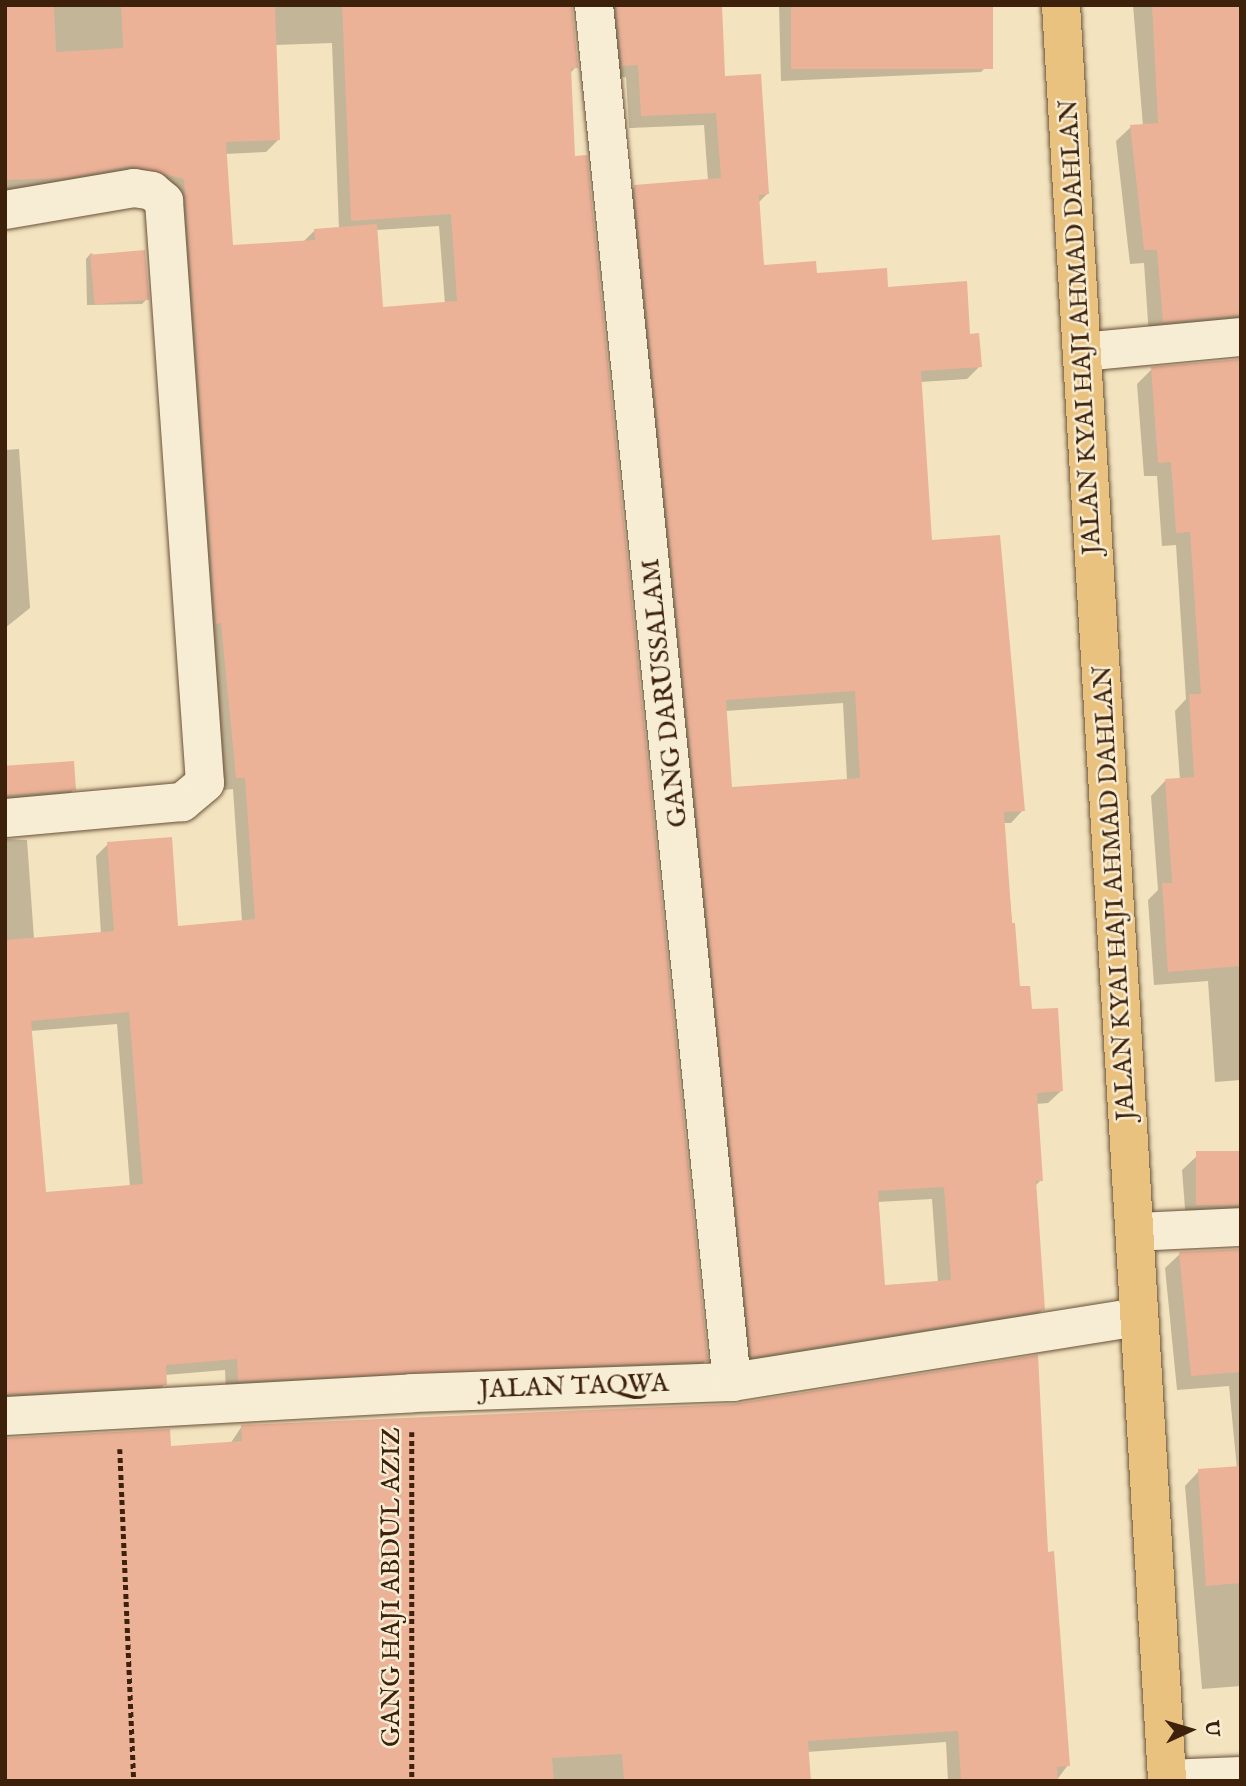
<!DOCTYPE html>
<style>
body{margin:0}
#map{position:relative;width:1246px;height:1786px;overflow:hidden;background:#f3e3bf;font-family:"IM FELL English",serif}
div>[style]{position:absolute}
.shadow>*{inset:0;background:#0003}
.building>*{inset:0;background:#ebb298;transform-origin:0 0}
.path>*{height:4.5px;margin-top:-2.25px;transform-origin:0;background:repeating-linear-gradient(90deg,#3d210b 0 5px,transparent 0 8.5px)}
.roads{filter:drop-shadow(0 0 2px #6a5238) drop-shadow(0 0 2px #6a5238)}
.minor>*{height:38px;margin:-19px;padding:0 19px;transform-origin:19px;border-radius:19px;background:#f7edd5}
.primary>*{height:38px;margin:-19px;padding:0 19px;transform-origin:19px;border-radius:19px;background:#eac280}
span{translate:-50% -50%;white-space:nowrap;text-align:center;line-height:1.15;-webkit-text-stroke:5px #f7edd5;paint-order:stroke}
.street-label{font-size:26px;color:#3d210b}
.frame{position:absolute;inset:0;border:7px solid #3d210b;pointer-events:none}
.north{position:absolute;left:1155px;top:1695px;width:70px;height:70px;-webkit-text-stroke:5px #f7edd5;paint-order:stroke;rotate:86deg;font-size:19px;font-weight:700;line-height:28px;text-align:center;color:#3d210b}
.north::after{content:'';display:block;margin:auto;width:24px;height:32px;background:#3d210b;clip-path:polygon(50% 0,100% 100%,50% 72%,0 100%)}
</style>
<div id="map">
<div class="shadow">
<i style="clip-path:polygon(evenodd,5px 5px,571px 5px,576px 67px,570px 73px,573px 158px,706px 1360px,694px 1373px,226px 1393px,225px 1370px,165px 1375px,165px 1384px,153px 1397px,5px 1405px,5px 839px,27px 840px,34px 939px,101px 934px,96px 856px,108px 844px,176px 927px,242px 922px,233px 789px,224px 790px,209px 635px,172px 191px,5px 194px,5px 5px,332px 43px,339px 229px,315px 230px,303px 242px,231px 247px,225px 154px,266px 152px,278px 140px,275px 45px,332px 43px,5px 5px,439px 226px,445px 304px,381px 308px,376px 230px,439px 226px,5px 5px,117px 1024px,130px 1187px,45px 1194px,30px 1031px,117px 1024px)"></i>
<i style="clip-path:polygon(evenodd,600px 5px,720px 5px,723px 77px,768px 193px,758px 203px,762px 267px,886px 288px,969px 336px,980px 366px,967px 379px,920px 382px,931px 541px,1023px 810px,1011px 823px,1003px 823px,1018px 988px,1061px 1091px,1048px 1103px,1036px 1104px,1041px 1180px,1034px 1187px,1043px 1309px,1030px 1322px,739px 1368px,622px 199px,635px 186px,708px 181px,704px 125px,629px 128px,626px 77px,610px 78px,600px 5px,843px 703px,847px 780px,731px 788px,725px 711px,843px 703px,600px 5px,932px 1199px,938px 1283px,883px 1286px,877px 1202px,932px 1199px)"></i>
<i style="clip-path:polygon(779px 5px,992px 5px,993px 60px,981px 72px,781px 81px)"></i>
<i style="clip-path:polygon(1133px 5px,1241px 5px,1241px 336px,1149px 336px,1144px 263px,1130px 264px,1116px 141px,1131px 127px,1143px 126px)"></i>
<i style="clip-path:polygon(91px 253px,147px 299px,142px 304px,87px 305px,86px 259px)"></i>
<i style="clip-path:polygon(1241px 361px,1241px 1080px,1215px 1082px,1208px 981px,1154px 985px,1148px 900px,1158px 890px,1151px 796px,1165px 781px,1180px 780px,1175px 711px,1186px 699px,1176px 545px,1162px 546px,1157px 476px,1144px 476px,1137px 384px,1152px 369px)"></i>
<i style="clip-path:polygon(19px 449px,30px 608px,5px 628px,5px 450px)"></i>
<i style="clip-path:polygon(5px 768px,74px 789px,62px 801px,5px 807px)"></i>
<i style="clip-path:polygon(1241px 1153px,1241px 1228px,1186px 1221px,1182px 1170px,1197px 1156px)"></i>
<i style="clip-path:polygon(1241px 1251px,1241px 1686px,1202px 1689px,1185px 1486px,1199px 1471px,1237px 1469px,1229px 1386px,1177px 1390px,1165px 1268px,1180px 1254px)"></i>
<i style="clip-path:polygon(242px 1426px,1047px 1554px,1068px 1765px,1056px 1781px,948px 1781px,946px 1742px,807px 1752px,809px 1781px,5px 1781px,170px 1448px,230px 1444px)"></i>
</div>
<div class="building">
<i style="clip-path:polygon(evenodd,5px 5px,54px 5px,56px 52px,123px 48px,121px 5px,275px 5px,280px 140px,226px 142px,233px 245px,315px 240px,314px 229px,377px 224px,383px 307px,457px 301px,451px 214px,351px 221px,342px 5px,572px 5px,578px 68px,571px 68px,575px 156px,587px 155px,708px 1361px,238px 1381px,237px 1359px,166px 1365px,167px 1385px,5px 1394px,5px 940px,114px 931px,107px 842px,172px 837px,178px 926px,255px 919px,245px 778px,236px 778px,221px 623px,216px 624px,184px 179px,131px 166px,65px 178px,5px 180px,5px 5px,129px 1012px,143px 1184px,46px 1192px,31px 1021px,129px 1012px)"></i>
<i style="clip-path:polygon(evenodd,616px 5px,722px 5px,725px 76px,761px 74px,769px 194px,759px 195px,764px 265px,816px 261px,817px 273px,887px 268px,888px 287px,967px 281px,970px 334px,979px 333px,982px 367px,921px 371px,932px 540px,1000px 535px,1025px 811px,1004px 812px,1012px 923px,1015px 923px,1020px 986px,1030px 986px,1032px 1009px,1058px 1008px,1063px 1091px,1037px 1093px,1043px 1181px,1036px 1181px,1045px 1310px,751px 1357px,634px 185px,721px 178px,716px 113px,641px 116px,638px 65px,622px 66px,616px 5px,855px 691px,860px 778px,732px 787px,726px 700px,855px 691px,616px 5px,944px 1187px,951px 1280px,885px 1285px,878px 1191px,944px 1187px)"></i>
<i style="left:791px;top:5px;width:202px;height:64px"></i>
<i style="clip-path:polygon(1152px 5px,1241px 5px,1241px 315px,1163px 322px,1157px 250px,1144px 250px,1130px 125px,1158px 123px)"></i>
<i style="left:145px;top:250px;width:50px;height:55px;rotate:85deg"></i>
<i style="clip-path:polygon(1241px 359px,1241px 966px,1168px 972px,1162px 883px,1172px 883px,1165px 779px,1194px 777px,1189px 694px,1201px 694px,1190px 532px,1176px 533px,1171px 462px,1158px 463px,1151px 367px)"></i>
<i style="left:74px;top:761px;width:29px;height:69px;rotate:86deg"></i>
<i style="left:1241px;top:1151px;width:54px;height:45px;rotate:90deg"></i>
<i style="clip-path:polygon(1241px 1249px,1241px 1372px,1191px 1376px,1179px 1252px)"></i>
<i style="clip-path:polygon(1038px 1355px,1048px 1552px,1054px 1551px,1070px 1766px,1057px 1767px,1058px 1781px,961px 1781px,958px 1731px,808px 1741px,811px 1781px,624px 1781px,622px 1754px,552px 1758px,554px 1781px,5px 1781px,5px 1438px,170px 1429px,171px 1446px,242px 1441px,241px 1425px,733px 1404px)"></i>
<i style="clip-path:polygon(1241px 1466px,1241px 1583px,1206px 1586px,1198px 1469px)"></i>
</div>
<div class="path">
<i style="left:412px;top:1432px;width:349px;rotate:90deg"></i>
<i style="left:120px;top:1449px;width:332px;rotate:87.6deg"></i>
</div>
<div class="roads">
<div class="minor">
<i style="left:594px;top:5px;width:1384px;rotate:84.28deg"></i>
<i style="left:5px;top:210px;width:131px;rotate:-9.7deg"></i>
<i style="left:134px;top:188px;width:18px;rotate:9deg"></i>
<i style="left:152px;top:191px;width:16px;rotate:40deg"></i>
<i style="left:164px;top:201px;width:583px;rotate:85.97deg"></i>
<i style="left:205px;top:783px;width:30px;rotate:140deg"></i>
<i style="left:182px;top:802px;width:178px;rotate:174.8deg"></i>
<i style="left:1082px;top:352px;width:160px;rotate:-5.4deg"></i>
<i style="left:1135px;top:1232px;width:106px;rotate:-2.7deg"></i>
<i style="left:5px;top:1416px;width:408px;rotate:-3.2deg"></i>
<i style="left:412px;top:1393px;width:320px;rotate:-2deg"></i>
<i style="left:732px;top:1382px;width:411px;rotate:-9.1deg"></i>
<i style="left:1167px;top:1779px;width:74px;rotate:-2.3deg"></i>
</div>
<div class="primary">
<i style="left:1061px;top:5px;width:1779px;rotate:86.58deg"></i>
</div>
</div>
<div class="street-label">
<span style="left:1081px;top:327px;rotate:-93deg">JALAN KYAI HAJI AHMAD DAHLAN</span>
<span style="left:665px;top:693px;rotate:-96deg">GANG DARUSSALAM</span>
<span style="left:1115px;top:893px;rotate:-93deg">JALAN KYAI HAJI AHMAD DAHLAN</span>
<span style="left:574px;top:1387px;rotate:-2deg">JALAN TAQWA</span>
<span style="left:392px;top:1587px;rotate:-90deg">GANG HAJI ABDUL AZIZ</span>
</div>
<div class="frame"></div>
<div class="north">U</div>
</div>
